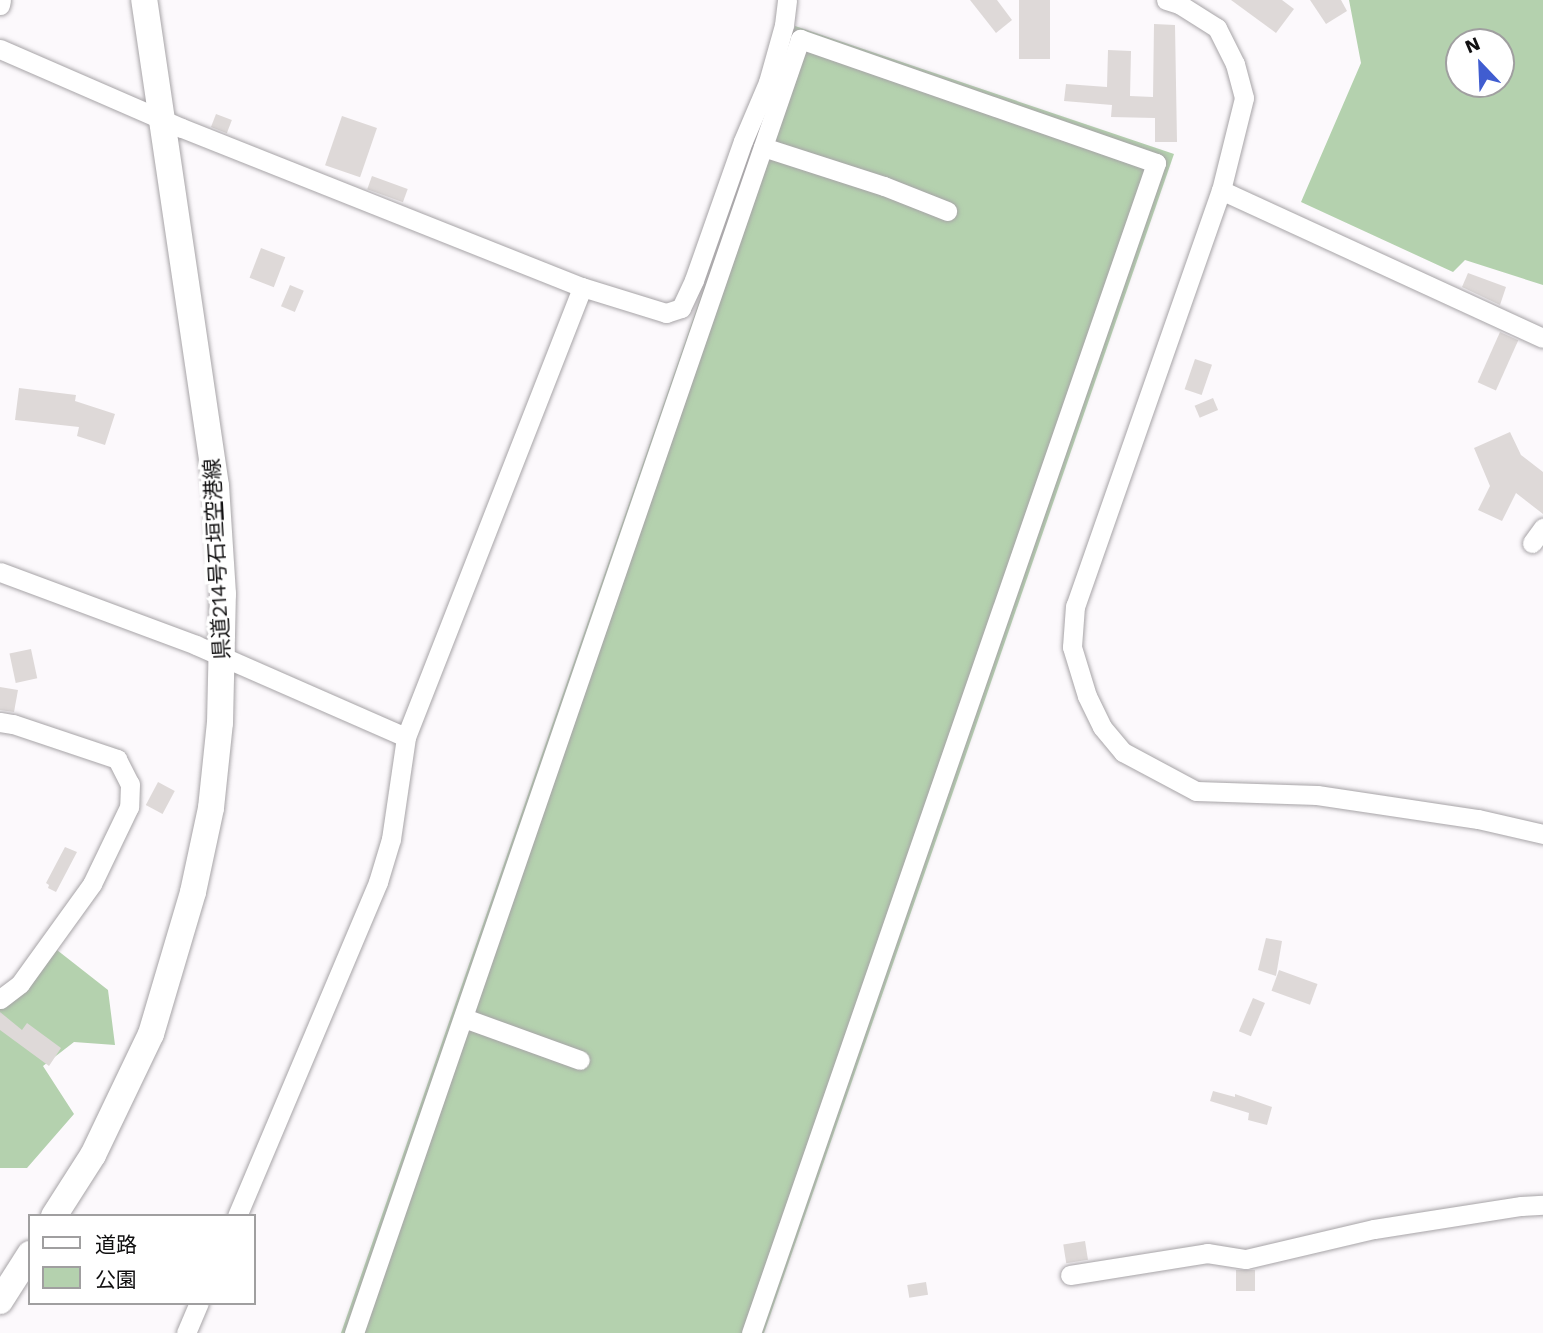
<!DOCTYPE html>
<meta charset="utf-8">
<style>
body{margin:0}
#map{position:relative;width:1543px;height:1333px;overflow:hidden;background:#fcf9fc;font-family:"Work Sans","Noto Sans JP",sans-serif}
div>[style]{position:absolute}
.green>*{inset:0;background:#b4d1ae}
.building>*{inset:0;background:#ded9d8;transform-origin:0 0}
.roads{filter:drop-shadow(0 0 2px #a7a4a7) drop-shadow(0 0 2px #a7a4a7)}
.minor>*{height:19px;margin:-9.5px;padding:0 9.5px;transform-origin:9.5px;border-radius:9.5px;background:#fff}
.major>*{height:26px;margin:-13px;padding:0 13px;transform-origin:13px;border-radius:13px;background:#fff}
span{translate:-50% -50%;white-space:nowrap;text-align:center;line-height:1.15;-webkit-text-stroke:7px #fff;paint-order:stroke}
.street-label{font-size:21px;color:#111011}
.legend{position:absolute;left:28px;top:1214px;width:228px;height:91px;box-sizing:border-box;background:#fff;border:2px solid #a09fa0;margin:0;padding:9px 12px;list-style:none;font-size:21px;color:#111011}
.legend li{display:flex;align-items:center;gap:14px;height:35px}
.legend b{width:35px;border:2px solid #a09fa0}
.north{position:absolute;left:1445px;top:28px;width:70px;height:70px;box-sizing:border-box;background:#fff;border:2px solid #a09fa0;border-radius:50%;rotate:337deg;font-size:19px;font-weight:700;line-height:28px;text-align:center;color:#111011}
.north::after{content:'';display:block;margin:auto;width:24px;height:32px;background:#405dd0;clip-path:polygon(50% 0,100% 100%,50% 72%,0 100%)}
</style>
<div id="map">
<div class="green">
<i style="clip-path:polygon(evenodd,1349px 0,1543px 0,1543px 285px,1465px 260px,1453px 272px,1301px 202px,1361px 63px,1349px 0,1459px 42px,1501px 42px,1501px 84px,1459px 84px,1459px 42px)"></i>
<i style="clip-path:polygon(795px 26px,1174px 154px,953px 792px,764px 1333px,341px 1333px)"></i>
<i style="clip-path:polygon(57px 950px,108px 990px,115px 1045px,74px 1042px,43px 1066px,74px 1114px,27px 1168px,0 1168px,0 988px,19px 995px)"></i>
</div>
<div class="building">
<i style="clip-path:polygon(970px 0,997px 0,1012px 20px,996px 33px)"></i>
<i style="left:1019px;top:0;width:31px;height:59px"></i>
<i style="clip-path:polygon(1231px 0,1282px 0,1294px 9px,1276px 33px)"></i>
<i style="clip-path:polygon(1310px 0,1341px 0,1347px 11px,1326px 24px)"></i>
<i style="clip-path:polygon(1154px 24px,1175px 25px,1177px 142px,1155px 142px,1155px 118px,1111px 117px,1112px 105px,1064px 101px,1066px 84px,1107px 87px,1108px 50px,1131px 51px,1130px 96px,1153px 97px)"></i>
<i style="left:216px;top:114px;width:17px;height:14px;rotate:21deg"></i>
<i style="left:342px;top:116px;width:37px;height:52px;rotate:19deg"></i>
<i style="left:372px;top:176px;width:38px;height:14px;rotate:20deg"></i>
<i style="left:261px;top:248px;width:26px;height:32px;rotate:21deg"></i>
<i style="clip-path:polygon(1468px 273px,1506px 287px,1500px 305px,1462px 287px)"></i>
<i style="left:290px;top:285px;width:15px;height:23px;rotate:23deg"></i>
<i style="left:1500px;top:332px;width:20px;height:55px;rotate:24deg"></i>
<i style="left:1195px;top:359px;width:18px;height:32px;rotate:19deg"></i>
<i style="clip-path:polygon(19px 388px,76px 395px,75px 401px,115px 414px,105px 445px,77px 436px,79px 427px,15px 420px)"></i>
<i style="left:1213px;top:398px;width:13px;height:20px;rotate:67deg"></i>
<i style="clip-path:polygon(1510px 432px,1521px 455px,1543px 472px,1543px 514px,1516px 493px,1502px 521px,1478px 510px,1490px 486px,1474px 448px)"></i>
<i style="left:31px;top:649px;width:30px;height:22px;rotate:78deg"></i>
<i style="clip-path:polygon(0 687px,18px 690px,14px 712px,0 710px)"></i>
<i style="left:158px;top:782px;width:19px;height:26px;rotate:28deg"></i>
<i style="clip-path:polygon(65px 847px,77px 852px,56px 892px,48px 888px,49px 885px,46px 883px)"></i>
<i style="clip-path:polygon(1266px 938px,1282px 941px,1276px 976px,1258px 970px)"></i>
<i style="left:1279px;top:970px;width:41px;height:22px;rotate:20deg"></i>
<i style="left:1253px;top:998px;width:13px;height:36px;rotate:23deg"></i>
<i style="clip-path:polygon(0 1012px,22px 1030px,27px 1023px,61px 1048px,49px 1066px,0 1030px)"></i>
<i style="clip-path:polygon(1213px 1091px,1235px 1097px,1235px 1094px,1272px 1107px,1267px 1125px,1248px 1120px,1249px 1113px,1210px 1101px)"></i>
<i style="left:1085px;top:1241px;width:19px;height:22px;rotate:81deg"></i>
<i style="left:1236px;top:1270px;width:19px;height:21px"></i>
<i style="left:926px;top:1282px;width:13px;height:19px;rotate:81deg"></i>
</div>
<div class="roads">
<div class="minor">
<i style="left:1166px;top:0;width:14px;rotate:17deg"></i>
<i style="left:1179px;top:4px;width:45px;rotate:32.3deg"></i>
<i style="left:1217px;top:28px;width:40px;rotate:63.4deg"></i>
<i style="left:1235px;top:64px;width:35px;rotate:75deg"></i>
<i style="left:1244px;top:98px;width:95px;rotate:104deg"></i>
<i style="left:1221px;top:190px;width:441px;rotate:109.3deg"></i>
<i style="left:1075px;top:606px;width:41px;rotate:94.2deg"></i>
<i style="left:1072px;top:647px;width:51px;rotate:73deg"></i>
<i style="left:1087px;top:696px;width:34px;rotate:64deg"></i>
<i style="left:1102px;top:727px;width:33px;rotate:50deg"></i>
<i style="left:1123px;top:752px;width:83px;rotate:28.1deg"></i>
<i style="left:1196px;top:791px;width:121px;rotate:1.9deg"></i>
<i style="left:1317px;top:795px;width:163px;rotate:8.5deg"></i>
<i style="left:1478px;top:819px;width:67px;rotate:13deg"></i>
<i style="left:0;top:5px;width:5px;rotate:-79deg"></i>
<i style="left:0;top:49px;width:198px;rotate:23.5deg"></i>
<i style="left:182px;top:128px;width:430px;rotate:21.7deg"></i>
<i style="left:582px;top:287px;width:88px;rotate:17.2deg"></i>
<i style="left:666px;top:313px;width:16px;rotate:-18deg"></i>
<i style="left:681px;top:308px;width:31px;rotate:-65deg"></i>
<i style="left:694px;top:280px;width:147px;rotate:-70.6deg"></i>
<i style="left:743px;top:141px;width:64px;rotate:-67deg"></i>
<i style="left:768px;top:82px;width:59px;rotate:-74.3deg"></i>
<i style="left:784px;top:25px;width:25px;rotate:-83deg"></i>
<i style="left:763px;top:147px;width:127px;rotate:17.9deg"></i>
<i style="left:884px;top:186px;width:68px;rotate:21.6deg"></i>
<i style="left:1221px;top:190px;width:354px;rotate:24.7deg"></i>
<i style="left:1532px;top:543px;width:19px;rotate:-54deg"></i>
<i style="left:0;top:572px;width:209px;rotate:20.4deg"></i>
<i style="left:196px;top:645px;width:229px;rotate:23.7deg"></i>
<i style="left:0;top:722px;width:13px;rotate:9deg"></i>
<i style="left:13px;top:724px;width:110px;rotate:18.6deg"></i>
<i style="left:117px;top:759px;width:28px;rotate:63deg"></i>
<i style="left:130px;top:784px;width:23px;rotate:92deg"></i>
<i style="left:129px;top:807px;width:85px;rotate:115.7deg"></i>
<i style="left:92px;top:884px;width:123px;rotate:125.8deg"></i>
<i style="left:20px;top:984px;width:25px;rotate:143deg"></i>
<i style="left:464px;top:1018px;width:123px;rotate:19.9deg"></i>
<i style="left:237px;top:1216px;width:363px;rotate:-67.1deg"></i>
<i style="left:378px;top:882px;width:45px;rotate:-73.2deg"></i>
<i style="left:391px;top:839px;width:103px;rotate:-81.6deg"></i>
<i style="left:406px;top:737px;width:483px;rotate:-68.6deg"></i>
<i style="left:1070px;top:1275px;width:139px;rotate:-9.1deg"></i>
<i style="left:1207px;top:1253px;width:39px;rotate:9deg"></i>
<i style="left:1246px;top:1259px;width:131px;rotate:-13.2deg"></i>
<i style="left:1374px;top:1229px;width:149px;rotate:-8.9deg"></i>
<i style="left:1521px;top:1206px;width:22px;rotate:-3deg"></i>
<i style="left:186px;top:1333px;width:33px;rotate:-67deg"></i>
<i style="left:354px;top:1333px;width:1369px;rotate:-70.98deg"></i>
<i style="left:800px;top:39px;width:377px;rotate:19.2deg"></i>
<i style="left:1156px;top:163px;width:1238px;rotate:109.09deg"></i>
</div>
<div class="major">
<i style="left:54px;top:1216px;width:72px;rotate:-57.4deg"></i>
<i style="left:93px;top:1155px;width:134px;rotate:-64.4deg"></i>
<i style="left:151px;top:1034px;width:148px;rotate:-73.5deg"></i>
<i style="left:193px;top:892px;width:86px;rotate:-77.9deg"></i>
<i style="left:211px;top:808px;width:85px;rotate:-84deg"></i>
<i style="left:220px;top:723px;width:129px;rotate:-88.7deg"></i>
<i style="left:223px;top:594px;width:108px;rotate:-93.7deg"></i>
<i style="left:216px;top:486px;width:491px;rotate:-98.4deg"></i>
<i style="left:0;top:1301px;width:56px;rotate:-57.4deg"></i>
</div>
</div>
<div class="street-label">
<span style="left:217px;top:559px;rotate:-93deg">県道214号石垣空港線</span>
</div>
<ul class="legend">
<li><b style="height:9px;background:#fff"></b>道路</li>
<li><b style="height:19px;background:#b4d1ae"></b>公園</li>
</ul>
<div class="north">N</div>
</div>
